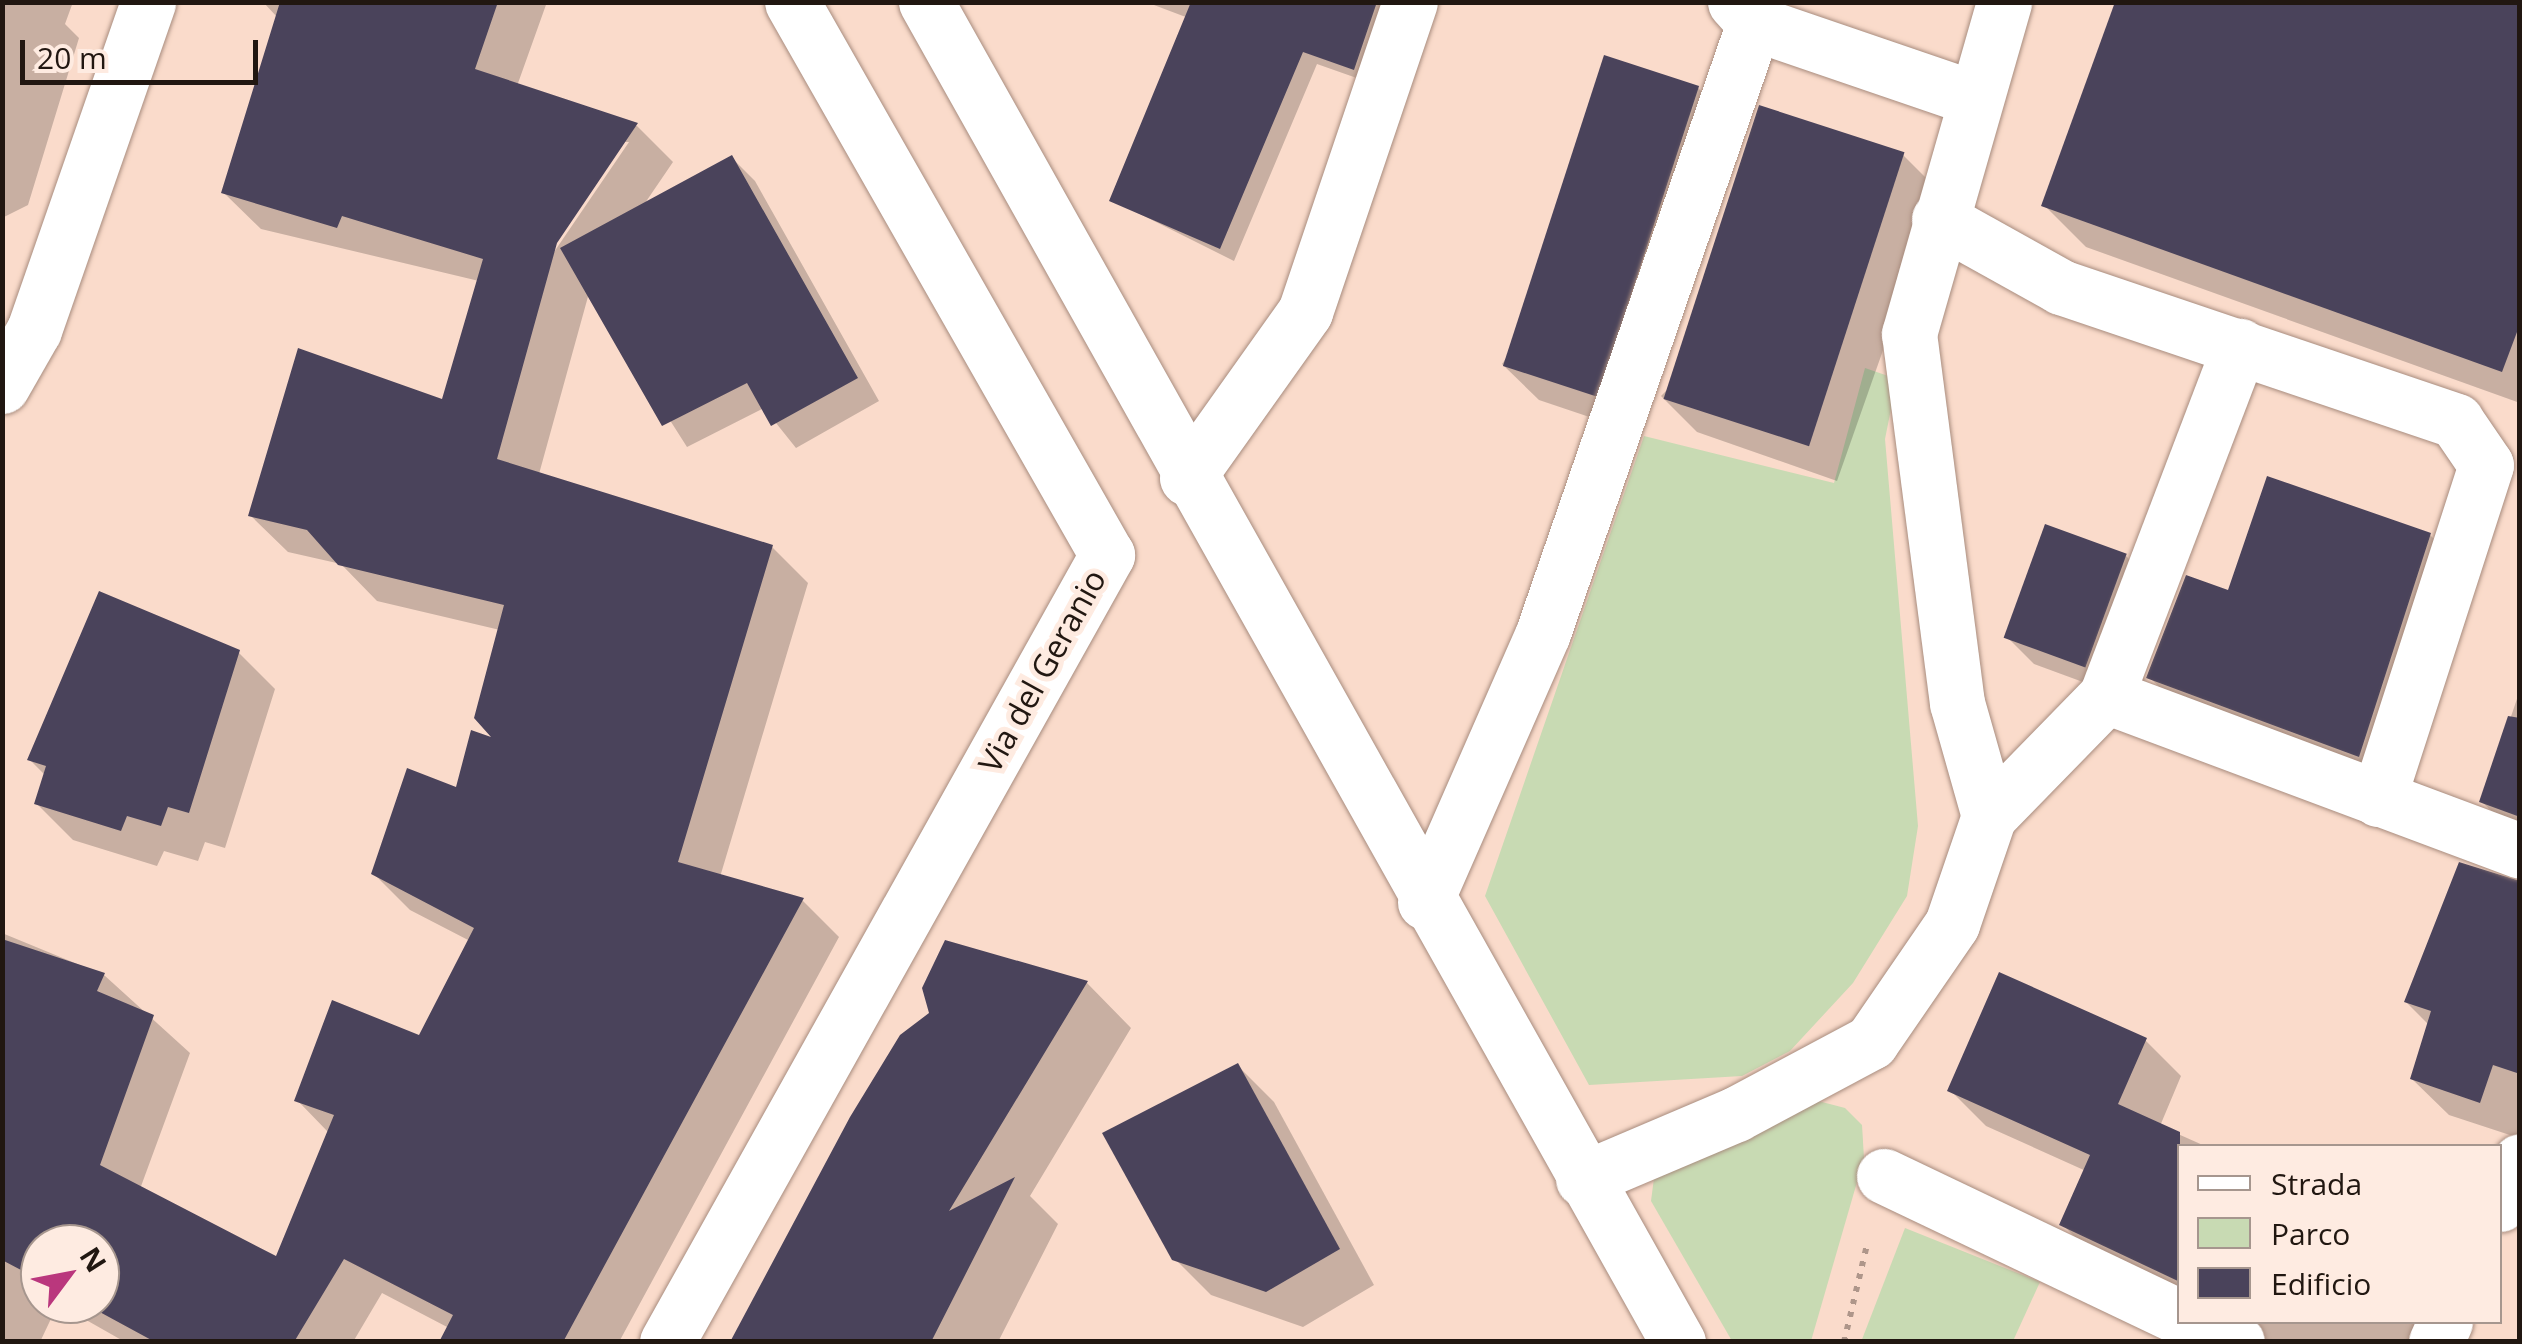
<!DOCTYPE html>
<style>
body{margin:0}
#map{position:relative;width:2522px;height:1344px;overflow:hidden;background:#fadbcb;font-family:"Open Sans",sans-serif}
div>[style]{position:absolute}
.green>*{inset:0;background:#c8dab3}
.shadow>*{inset:0;background:#0003}
.building>*{inset:0;background:#4a435b;transform-origin:0 0}
.path>*{height:6px;margin-top:-3px;transform-origin:0;background:repeating-linear-gradient(90deg,#ae968a 0 5px,transparent 0 13px)}
.roads{filter:drop-shadow(0 0 2px #a88c7e) drop-shadow(0 0 2px #a88c7e)}
.minor>*{height:55px;margin:-27.5px;padding:0 27.5px;transform-origin:27.5px;border-radius:27.5px;background:#fff}
span{translate:-50% -50%;white-space:nowrap;text-align:center;line-height:1.15;-webkit-text-stroke:10px #feebe1;paint-order:stroke}
.street-label{font-size:32px;color:#211711}
.frame{position:absolute;inset:0;border:5px solid #211711;pointer-events:none}
.legend{position:absolute;left:2177px;top:1144px;width:325px;height:180px;box-sizing:border-box;background:#feebe1;border:2px solid #a6968e;margin:0;padding:12px 18px;list-style:none;font-size:30px;color:#211711}
.legend li{display:flex;align-items:center;gap:20px;height:50px}
.legend b{width:50px;border:2px solid #a6968e}
.north{position:absolute;left:20px;top:1224px;width:100px;height:100px;box-sizing:border-box;background:#feebe1;border:2px solid #a6968e;border-radius:50%;rotate:58deg;font-size:28px;font-weight:700;line-height:40px;text-align:center;color:#211711}
.north::after{content:'';display:block;margin:auto;width:35px;height:45px;background:#ba377d;clip-path:polygon(50% 0,100% 100%,50% 72%,0 100%)}
.scale{position:absolute;left:20px;top:40px;width:238px;height:45px;box-sizing:border-box;border:5px solid #211711;border-top:0;padding-left:12px;font-size:30px;line-height:35px;white-space:nowrap;color:#211711;-webkit-text-stroke:8px #feebe1;paint-order:stroke}
</style>
<div id="map">
<div class="green">
<i style="clip-path:polygon(1865px 368px,1897px 379px,1885px 439px,1918px 826px,1907px 896px,1853px 983px,1790px 1051px,1742px 1076px,1589px 1085px,1485px 896px,1644px 436px,1834px 483px)"></i>
<i style="clip-path:polygon(1803px 1097px,1845px 1108px,1862px 1125px,1864px 1158px,1811px 1341px,1732px 1341px,1651px 1201px,1654px 1178px)"></i>
<i style="clip-path:polygon(1905px 1228px,2040px 1282px,2013px 1341px,1861px 1342px)"></i>
</div>
<div class="shadow">
<i style="clip-path:polygon(2px 2px,73px 2px,65px 24px,79px 38px,28px 205px,2px 218px)"></i>
<i style="clip-path:polygon(evenodd,263px 2px,547px 2px,517px 86px,637px 126px,673px 162px,643px 206px,732px 158px,755px 181px,879px 401px,796px 448px,764px 408px,687px 447px,589px 293px,539px 474px,772px 547px,808px 583px,720px 877px,803px 901px,839px 937px,619px 1342px,442px 1342px,449px 1328px,382px 1293px,353px 1342px,125px 1342px,58px 1304px,40px 1342px,2px 1342px,2px 933px,104px 975px,190px 1053px,140px 1189px,277px 1260px,329px 1133px,297px 1100px,420px 1038px,470px 941px,410px 910px,374px 874px,500px 742px,500px 630px,377px 601px,341px 564px,288px 552px,251px 516px,443px 402px,479px 281px,261px 229px,224px 193px,278px 18px,263px 2px,623px 142px,629px 142px,552px 255px,548px 252px,623px 142px,263px 2px,40px 1244px,100px 1244px,100px 1304px,40px 1304px,40px 1244px)"></i>
<i style="clip-path:polygon(1146px 2px,1397px 2px,1368px 82px,1317px 64px,1234px 261px,1112px 200px,1191px 19px)"></i>
<i style="clip-path:polygon(2520px 2px,2520px 403px,2086px 247px,2044px 205px)"></i>
<i style="clip-path:polygon(1698px 88px,1734px 124px,1628px 430px,1539px 400px,1502px 364px)"></i>
<i style="clip-path:polygon(1903px 155px,1939px 191px,1837px 481px,1697px 432px,1661px 396px)"></i>
<i style="clip-path:polygon(2430px 535px,2466px 571px,2395px 792px,2186px 713px,2149px 677px,2229px 593px)"></i>
<i style="clip-path:polygon(2126px 556px,2152px 582px,2110px 692px,2034px 664px,2007px 637px)"></i>
<i style="clip-path:polygon(239px 653px,275px 689px,225px 848px,205px 842px,198px 861px,164px 851px,157px 866px,73px 840px,37px 804px,46px 776px,30px 760px)"></i>
<i style="clip-path:polygon(2520px 690px,2520px 838px,2482px 802px)"></i>
<i style="clip-path:polygon(2520px 883px,2520px 1128px,2516px 1137px,2449px 1115px,2412px 1079px,2429px 1025px,2406px 1002px)"></i>
<i style="clip-path:polygon(946px 943px,1087px 983px,1131px 1028px,1030px 1196px,1058px 1224px,998px 1342px,732px 1342px,932px 1014px)"></i>
<i style="clip-path:polygon(2145px 1040px,2181px 1076px,2160px 1126px,2205px 1146px,2180px 1146px,2180px 1298px,2098px 1260px,2062px 1224px,2086px 1171px,1986px 1126px,1950px 1090px)"></i>
<i style="clip-path:polygon(1238px 1066px,1274px 1102px,1374px 1285px,1303px 1327px,1211px 1295px,1174px 1258px)"></i>
<i style="clip-path:polygon(2230px 1322px,2452px 1322px,2443px 1342px,2271px 1342px)"></i>
</div>
<div class="building">
<i style="clip-path:polygon(280px 2px,498px 2px,475px 69px,638px 123px,557px 243px,497px 459px,773px 545px,678px 862px,804px 898px,563px 1342px,439px 1342px,453px 1315px,344px 1259px,294px 1342px,155px 1342px,85px 1304px,100px 1304px,100px 1244px,40px 1244px,40px 1280px,2px 1260px,2px 939px,105px 973px,97px 991px,154px 1015px,100px 1165px,276px 1256px,334px 1115px,294px 1101px,332px 1000px,419px 1035px,474px 928px,371px 874px,407px 768px,456px 787px,471px 730px,491px 737px,474px 718px,504px 605px,338px 565px,307px 530px,248px 516px,298px 348px,442px 399px,483px 259px,342px 216px,337px 228px,221px 193px)"></i>
<i style="clip-path:polygon(1191px 2px,1377px 2px,1354px 70px,1303px 52px,1220px 249px,1109px 201px)"></i>
<i style="clip-path:polygon(2115px 2px,2520px 2px,2520px 324px,2502px 372px,2041px 206px)"></i>
<i style="left:1604px;top:55px;width:100px;height:327px;rotate:18deg"></i>
<i style="left:1759px;top:105px;width:153px;height:309px;rotate:18deg"></i>
<i style="clip-path:polygon(732px 155px,858px 378px,771px 426px,747px 383px,662px 426px,560px 248px)"></i>
<i style="clip-path:polygon(2267px 476px,2431px 533px,2359px 757px,2146px 678px,2186px 575px,2228px 590px)"></i>
<i style="left:2045px;top:524px;width:87px;height:121px;rotate:20deg"></i>
<i style="clip-path:polygon(99px 591px,240px 650px,189px 813px,168px 807px,161px 826px,127px 816px,121px 831px,34px 804px,46px 766px,27px 760px)"></i>
<i style="clip-path:polygon(2508px 716px,2520px 718px,2520px 817px,2479px 802px)"></i>
<i style="clip-path:polygon(2459px 862px,2520px 881px,2520px 1074px,2493px 1065px,2480px 1103px,2410px 1079px,2431px 1011px,2404px 1002px)"></i>
<i style="clip-path:polygon(945px 940px,1088px 981px,949px 1211px,1015px 1177px,931px 1342px,730px 1342px,850px 1117px,900px 1035px,929px 1013px,922px 988px)"></i>
<i style="clip-path:polygon(1999px 972px,2147px 1038px,2118px 1104px,2180px 1132px,2180px 1282px,2059px 1225px,2090px 1155px,1947px 1091px)"></i>
<i style="clip-path:polygon(1238px 1063px,1340px 1249px,1266px 1292px,1172px 1260px,1102px 1133px)"></i>
</div>
<div class="path">
<i style="left:1844px;top:1342px;width:100px;rotate:-76.7deg"></i>
</div>
<div class="roads">
<div class="minor">
<i style="left:926px;top:2px;width:1537px;rotate:60.7deg"></i>
<i style="left:1735px;top:2px;width:28px;rotate:48deg"></i>
<i style="left:1754px;top:23px;width:228px;rotate:18.9deg"></i>
<i style="left:1939px;top:219px;width:140px;rotate:29.1deg"></i>
<i style="left:2061px;top:287px;width:417px;rotate:18.7deg"></i>
<i style="left:2456px;top:421px;width:53px;rotate:55.7deg"></i>
<i style="left:2486px;top:465px;width:351px;rotate:107.9deg"></i>
<i style="left:2px;top:386px;width:64px;rotate:-60.3deg"></i>
<i style="left:34px;top:330px;width:347px;rotate:-70.8deg"></i>
<i style="left:1187px;top:478px;width:204px;rotate:-54.6deg"></i>
<i style="left:1305px;top:312px;width:327px;rotate:-71.3deg"></i>
<i style="left:2106px;top:696px;width:375px;rotate:-69.1deg"></i>
<i style="left:1989px;top:816px;width:168px;rotate:-45.7deg"></i>
<i style="left:2106px;top:696px;width:442px;rotate:20.5deg"></i>
<i style="left:1425px;top:902px;width:294px;rotate:-66.3deg"></i>
<i style="left:1543px;top:633px;width:645px;rotate:-70.92deg"></i>
<i style="left:1884px;top:1176px;width:328px;rotate:25.5deg"></i>
<i style="left:1583px;top:1179px;width:166px;rotate:-23deg"></i>
<i style="left:1736px;top:1114px;width:153px;rotate:-28.1deg"></i>
<i style="left:1871px;top:1042px;width:143px;rotate:-55.5deg"></i>
<i style="left:1952px;top:924px;width:114px;rotate:-71.1deg"></i>
<i style="left:1989px;top:816px;width:117px;rotate:-105.8deg"></i>
<i style="left:1957px;top:703px;width:372px;rotate:-97.4deg"></i>
<i style="left:1909px;top:334px;width:345px;rotate:-74deg"></i>
<i style="left:2500px;top:1204px;width:47px;rotate:-65.1deg"></i>
<i style="left:2190px;top:1322px;width:51px;rotate:23.1deg"></i>
<i style="left:667px;top:1342px;width:902px;rotate:-60.79deg"></i>
<i style="left:1107px;top:555px;width:636px;rotate:-119.67deg"></i>
<i style="left:2436px;top:1342px;width:22px;rotate:-66deg"></i>
</div>
</div>
<div class="street-label">
<span style="left:1042px;top:671px;rotate:-61deg">Via del Geranio</span>
</div>
<div class="frame"></div>
<ul class="legend">
<li><b style="height:12px;background:#fff"></b>Strada</li>
<li><b style="height:28px;background:#c8dab3"></b>Parco</li>
<li><b style="height:28px;background:#4a435b"></b>Edificio</li>
</ul>
<div class="north">N</div>
<div class="scale">20 m</div>
</div>
